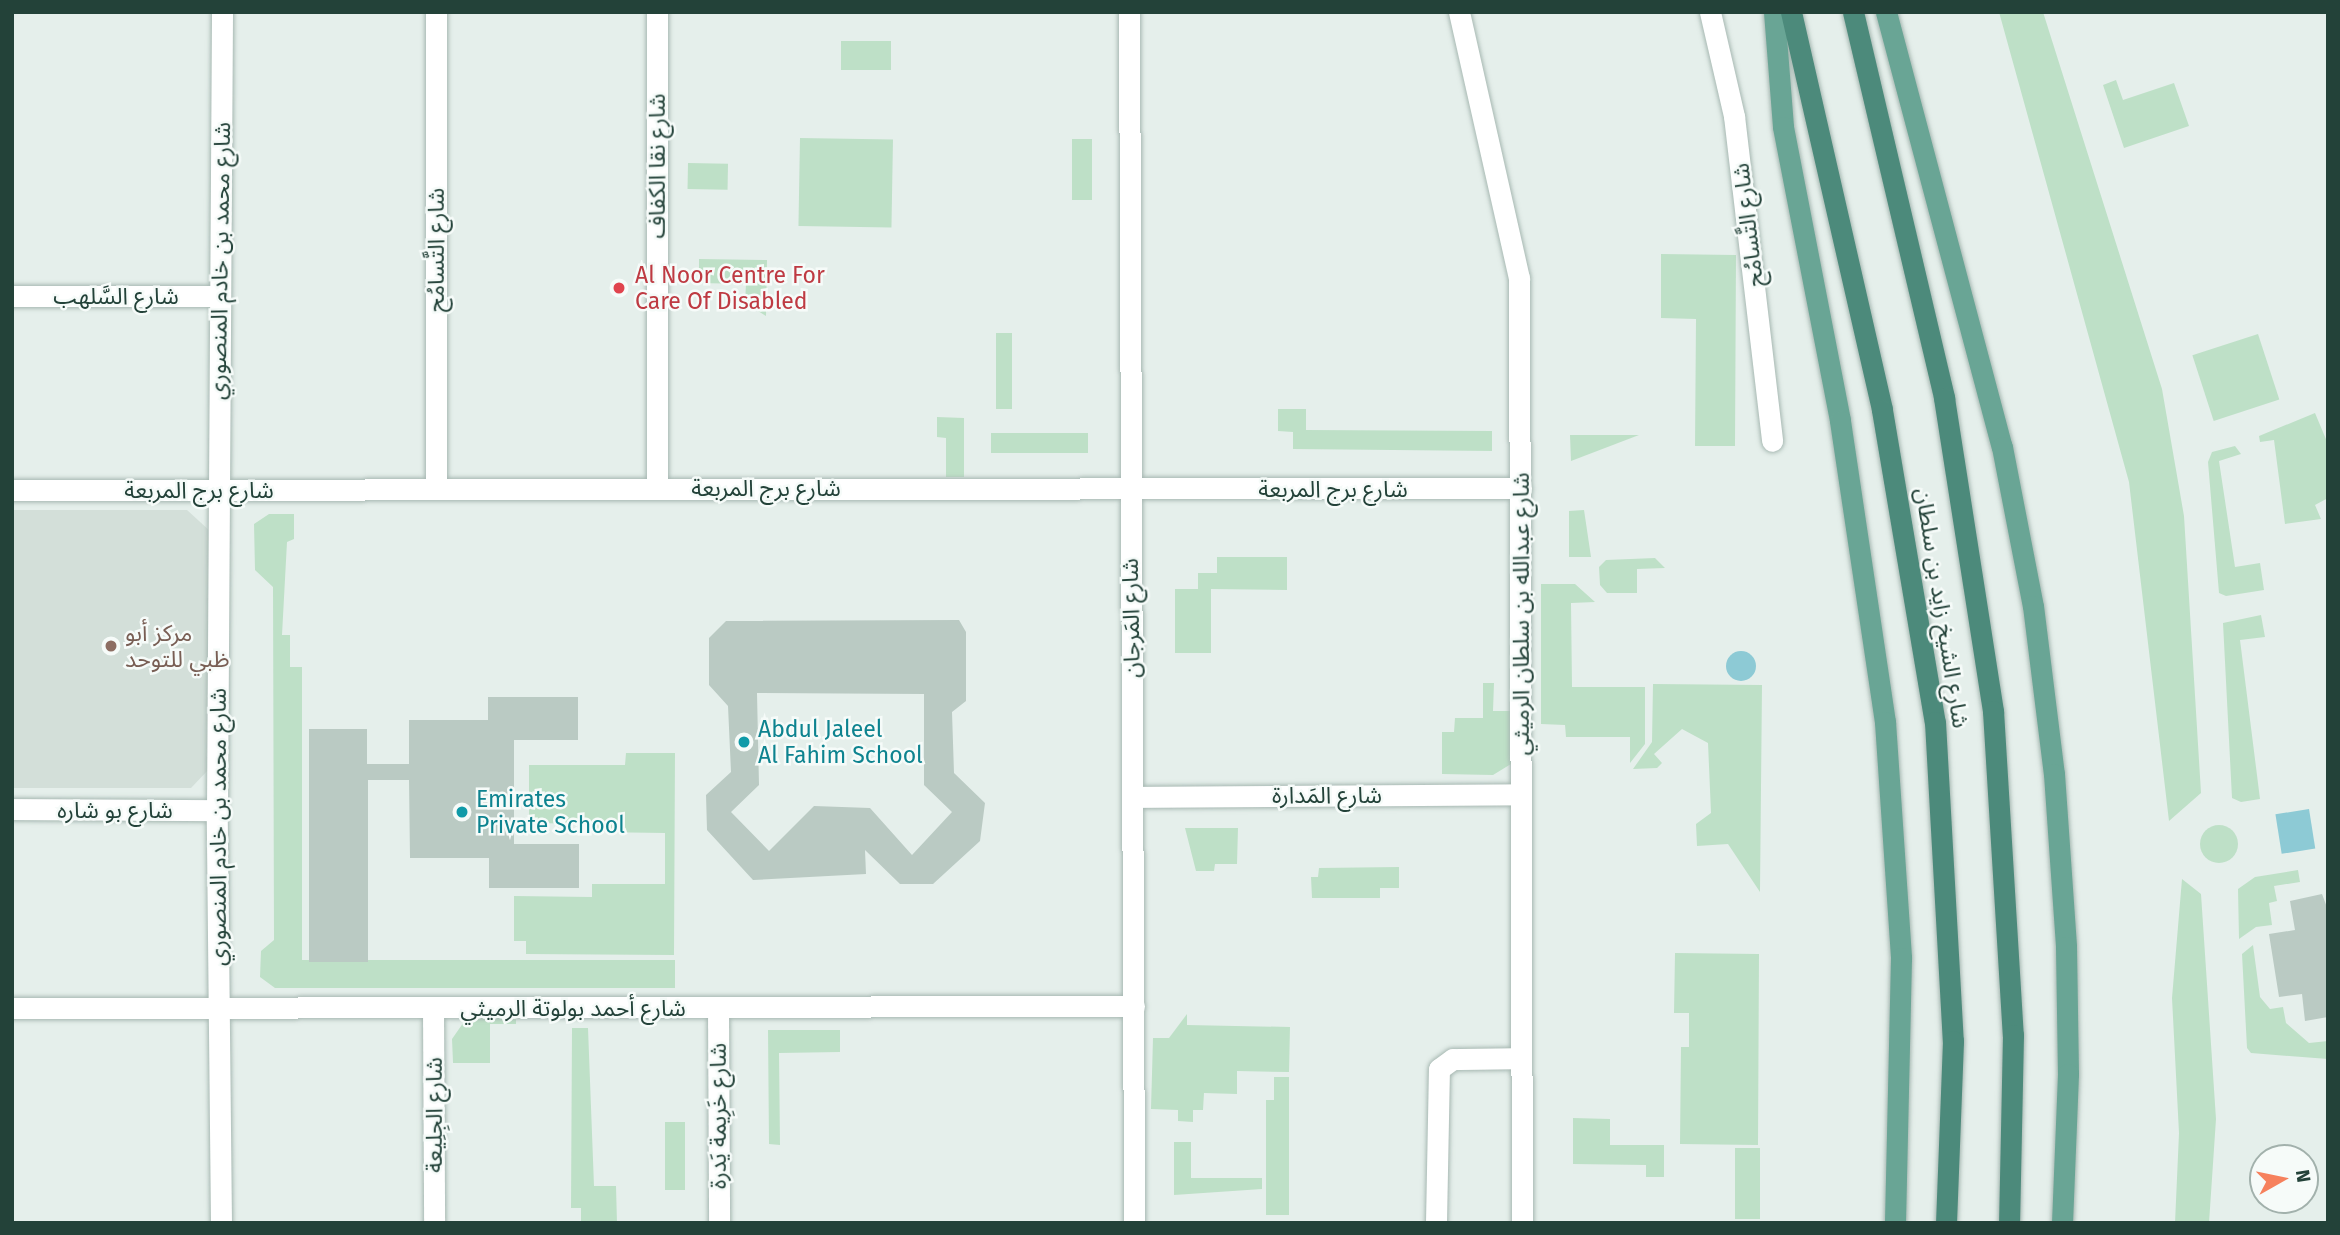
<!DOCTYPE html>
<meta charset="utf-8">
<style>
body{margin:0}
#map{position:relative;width:2340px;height:1235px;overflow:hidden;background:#e5efeb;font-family:"Fira Sans","Noto Sans Arabic",sans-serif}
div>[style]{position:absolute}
.built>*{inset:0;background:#d3dfd9}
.green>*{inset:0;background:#bee0c7;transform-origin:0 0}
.round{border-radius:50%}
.water>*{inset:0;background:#8dcad5;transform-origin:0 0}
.building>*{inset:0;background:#bacac3}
.roads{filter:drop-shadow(0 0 2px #a7b8b2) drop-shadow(0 0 2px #a7b8b2)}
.minor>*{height:21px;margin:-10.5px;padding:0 10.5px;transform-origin:10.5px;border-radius:10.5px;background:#fff}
.primary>*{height:21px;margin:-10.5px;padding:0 10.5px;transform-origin:10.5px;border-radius:10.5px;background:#69a595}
.trunk>*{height:21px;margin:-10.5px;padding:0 10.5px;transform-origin:10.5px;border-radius:10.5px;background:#4c8a7b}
.dots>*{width:19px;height:19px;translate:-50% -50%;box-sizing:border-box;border:4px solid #f6fbf9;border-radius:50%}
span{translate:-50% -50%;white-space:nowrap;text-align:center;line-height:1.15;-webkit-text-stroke:5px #f6fbf9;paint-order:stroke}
.street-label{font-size:23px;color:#234239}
.health-label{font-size:23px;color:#be3a42}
.left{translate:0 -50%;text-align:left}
.education-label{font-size:23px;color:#785e54}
.culture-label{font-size:23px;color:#0d838f}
.frame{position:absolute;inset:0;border:14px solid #234239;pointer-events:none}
.north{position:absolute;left:2249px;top:1144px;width:70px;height:70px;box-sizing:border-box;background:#f6fbf9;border:2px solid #a2b1ac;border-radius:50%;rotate:81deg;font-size:19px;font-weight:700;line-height:28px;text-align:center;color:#234239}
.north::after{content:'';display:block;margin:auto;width:24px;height:32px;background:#f6815d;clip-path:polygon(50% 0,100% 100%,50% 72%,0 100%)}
</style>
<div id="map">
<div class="built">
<i style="clip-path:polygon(12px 510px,187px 510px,210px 531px,210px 768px,191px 788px,12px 788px)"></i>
</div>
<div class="green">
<i style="clip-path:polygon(1999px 12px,2043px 12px,2162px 389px,2184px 516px,2201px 793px,2169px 821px,2129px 482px)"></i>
<i style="left:841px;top:41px;width:50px;height:29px"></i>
<i style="clip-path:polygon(2116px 80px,2123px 100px,2174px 83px,2189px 126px,2124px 148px,2103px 85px)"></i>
<i style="left:800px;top:138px;width:93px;height:88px;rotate:1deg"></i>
<i style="left:1072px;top:139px;width:20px;height:61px"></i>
<i style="left:688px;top:163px;width:40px;height:26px;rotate:1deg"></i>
<i style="clip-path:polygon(1661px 254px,1736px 255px,1735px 446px,1695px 446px,1696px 319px,1661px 318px)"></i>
<i style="clip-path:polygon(699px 259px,767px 260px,766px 316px,745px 303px,746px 284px,699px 283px)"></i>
<i style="left:996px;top:333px;width:16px;height:76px"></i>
<i style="left:2258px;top:334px;width:69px;height:69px;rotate:72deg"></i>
<i style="clip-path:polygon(1278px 409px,1306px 409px,1306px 430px,1492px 431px,1492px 451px,1293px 449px,1293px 432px,1278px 431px)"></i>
<i style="clip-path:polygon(2315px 413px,2328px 444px,2328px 498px,2315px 505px,2321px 519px,2285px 524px,2274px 440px,2260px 442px,2259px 436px)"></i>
<i style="clip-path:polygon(937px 417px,964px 418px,964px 477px,946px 477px,946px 438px,937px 437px)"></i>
<i style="left:991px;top:433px;width:97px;height:20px"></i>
<i style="clip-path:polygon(1570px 435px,1639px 435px,1571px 461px)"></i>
<i style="clip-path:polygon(2235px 446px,2241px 454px,2219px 461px,2235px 567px,2260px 563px,2264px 590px,2226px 596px,2219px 593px,2208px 462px,2212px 452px)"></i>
<i style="clip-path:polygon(1584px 510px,1591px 557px,1569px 557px,1569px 511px)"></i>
<i style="clip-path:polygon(269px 514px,294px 514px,294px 539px,287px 542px,282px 635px,290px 635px,290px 667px,302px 667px,302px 960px,675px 960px,675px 988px,275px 988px,260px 977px,261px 951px,274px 940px,273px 587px,255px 570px,254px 524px)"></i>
<i style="clip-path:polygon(1217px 557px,1287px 557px,1287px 590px,1211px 589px,1211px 653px,1175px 653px,1175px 589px,1198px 589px,1198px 573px,1217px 573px)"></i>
<i style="clip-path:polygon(1655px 558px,1665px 568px,1637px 569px,1637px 593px,1607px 593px,1600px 585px,1599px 567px,1606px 560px)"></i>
<i style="clip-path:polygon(1541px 584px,1575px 584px,1595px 602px,1571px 603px,1572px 687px,1645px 687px,1645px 744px,1630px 763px,1630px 737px,1566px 737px,1565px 725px,1541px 724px)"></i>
<i style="clip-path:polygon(2261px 615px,2265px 637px,2240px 640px,2260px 799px,2241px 802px,2232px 798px,2223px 623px)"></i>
<i style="clip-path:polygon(1483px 683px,1494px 683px,1493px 711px,1518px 711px,1511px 764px,1493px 775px,1442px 774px,1442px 732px,1454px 732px,1455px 718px,1483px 718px)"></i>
<i style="clip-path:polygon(1653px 684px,1762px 685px,1760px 892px,1728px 844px,1697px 846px,1696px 824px,1711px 813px,1708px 743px,1682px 729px,1654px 754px,1662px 763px,1657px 768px,1633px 769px,1652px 742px)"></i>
<i style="clip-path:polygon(626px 753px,675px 753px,674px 955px,526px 954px,526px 941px,514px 941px,514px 896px,592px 897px,592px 884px,665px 884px,665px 833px,595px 832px,594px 824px,529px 823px,529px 765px,625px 765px)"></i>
<i class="round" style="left:2200px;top:825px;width:38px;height:38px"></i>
<i style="clip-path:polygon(1185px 828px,1238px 828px,1237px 864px,1215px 864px,1214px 871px,1196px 871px)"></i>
<i style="clip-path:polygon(1399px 867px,1399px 888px,1380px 888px,1380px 898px,1312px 898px,1311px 877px,1318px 877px,1319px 868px)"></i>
<i style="clip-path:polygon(2298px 870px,2300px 882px,2274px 886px,2277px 901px,2269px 903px,2272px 925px,2256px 927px,2239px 939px,2238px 889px,2255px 877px)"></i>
<i style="clip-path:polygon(2182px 879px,2201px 894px,2216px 1119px,2209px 1223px,2175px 1223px,2179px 1133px,2172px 998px)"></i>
<i style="clip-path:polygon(2253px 945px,2260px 997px,2270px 1009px,2283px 1007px,2286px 1023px,2309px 1043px,2328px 1041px,2328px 1059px,2251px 1053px,2247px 1048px,2242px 954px)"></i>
<i style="clip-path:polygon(1675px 953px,1759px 954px,1758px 1145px,1680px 1144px,1681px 1047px,1689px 1047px,1689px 1013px,1674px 1013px)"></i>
<i style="clip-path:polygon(1187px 1014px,1187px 1025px,1290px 1027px,1289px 1072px,1237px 1071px,1237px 1094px,1204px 1093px,1203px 1110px,1193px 1110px,1193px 1122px,1178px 1121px,1178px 1110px,1151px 1109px,1153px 1038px,1169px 1038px)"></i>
<i style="clip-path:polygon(468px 1016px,516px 1016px,516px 1024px,490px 1024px,490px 1063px,453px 1063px,452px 1039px)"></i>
<i style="clip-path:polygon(572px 1028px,588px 1028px,594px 1186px,616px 1186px,617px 1223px,581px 1223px,581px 1208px,571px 1208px)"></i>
<i style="clip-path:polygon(768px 1030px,840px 1030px,840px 1052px,779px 1053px,780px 1145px,769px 1144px)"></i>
<i style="clip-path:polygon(1274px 1077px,1289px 1077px,1289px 1215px,1266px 1215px,1266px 1100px,1274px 1100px)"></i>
<i style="clip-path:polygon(1573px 1118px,1610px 1119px,1610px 1145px,1664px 1145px,1664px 1177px,1646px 1177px,1646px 1165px,1573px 1164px)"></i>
<i style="left:665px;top:1122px;width:20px;height:68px"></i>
<i style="clip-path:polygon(1174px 1142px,1191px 1142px,1191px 1178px,1262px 1178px,1262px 1189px,1174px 1195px)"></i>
<i style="left:1735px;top:1148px;width:25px;height:71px"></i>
</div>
<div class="water">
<i class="round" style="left:1726px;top:651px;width:30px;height:30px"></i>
<i style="left:2309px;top:809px;width:40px;height:34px;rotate:81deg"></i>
</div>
<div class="building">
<i style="clip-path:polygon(evenodd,959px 620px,966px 632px,966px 701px,952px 712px,954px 773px,985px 803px,980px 841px,933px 884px,900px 884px,865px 850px,866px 874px,753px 880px,707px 830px,706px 795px,731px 772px,728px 706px,709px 685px,709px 638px,726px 621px,959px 620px,757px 693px,924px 694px,924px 785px,952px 812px,912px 855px,870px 808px,814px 806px,769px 851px,731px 812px,759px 785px,757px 693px)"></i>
<i style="clip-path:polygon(488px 697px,578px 697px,578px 740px,514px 740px,514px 844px,579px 844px,579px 888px,489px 888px,489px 858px,410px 858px,409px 780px,368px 780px,368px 962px,309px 962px,309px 729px,367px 729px,367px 764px,409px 764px,409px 720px,488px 720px)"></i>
<i style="clip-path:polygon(2322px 894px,2328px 910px,2328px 1017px,2305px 1021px,2302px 994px,2279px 997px,2269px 934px,2295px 930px,2290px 901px)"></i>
</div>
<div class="roads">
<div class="minor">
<i style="left:436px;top:12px;width:476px;rotate:90deg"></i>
<i style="left:1129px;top:12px;width:1211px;rotate:89.76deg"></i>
<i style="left:1459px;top:12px;width:273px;rotate:77.3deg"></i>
<i style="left:1519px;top:278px;width:945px;rotate:89.82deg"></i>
<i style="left:1710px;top:12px;width:107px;rotate:77deg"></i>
<i style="left:1734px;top:116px;width:327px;rotate:83.3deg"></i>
<i style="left:12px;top:296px;width:208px"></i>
<i style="left:657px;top:488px;width:476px;rotate:-90deg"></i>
<i style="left:12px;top:490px;width:1509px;rotate:-0.08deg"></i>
<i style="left:1133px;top:797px;width:388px;rotate:-0.4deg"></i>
<i style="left:12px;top:809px;width:205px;rotate:0.3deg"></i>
<i style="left:12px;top:1008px;width:1122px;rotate:-0.1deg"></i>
<i style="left:433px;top:1008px;width:215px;rotate:89.7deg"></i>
<i style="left:718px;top:1009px;width:214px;rotate:89.7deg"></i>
<i style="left:221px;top:1223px;width:413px;rotate:-90.6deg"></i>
<i style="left:217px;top:810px;width:798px;rotate:-89.64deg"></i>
<i style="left:1436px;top:1223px;width:154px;rotate:-88.9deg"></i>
<i style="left:1439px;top:1069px;width:17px;rotate:-36deg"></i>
<i style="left:1453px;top:1059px;width:68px;rotate:-0.8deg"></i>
</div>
<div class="primary">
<i style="left:1774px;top:12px;width:115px;rotate:85.5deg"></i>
<i style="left:1783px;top:127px;width:299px;rotate:79deg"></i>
<i style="left:1840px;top:421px;width:304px;rotate:81.5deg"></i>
<i style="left:1885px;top:722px;width:237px;rotate:86.1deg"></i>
<i style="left:1901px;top:958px;width:265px;rotate:91.3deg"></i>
<i style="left:1886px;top:12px;width:450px;rotate:75.1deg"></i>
<i style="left:2002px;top:447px;width:162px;rotate:79deg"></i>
<i style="left:2033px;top:606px;width:169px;rotate:82.9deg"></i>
<i style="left:2054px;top:774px;width:173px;rotate:86deg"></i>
<i style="left:2066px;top:947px;width:127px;rotate:89.1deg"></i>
<i style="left:2068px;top:1074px;width:149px;rotate:92.3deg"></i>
</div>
<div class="trunk">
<i style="left:1791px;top:12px;width:408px;rotate:77.1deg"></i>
<i style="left:1882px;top:410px;width:316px;rotate:80.4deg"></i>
<i style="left:1935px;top:722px;width:320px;rotate:86.8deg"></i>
<i style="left:1953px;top:1041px;width:182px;rotate:92.2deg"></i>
<i style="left:1853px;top:12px;width:397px;rotate:76.7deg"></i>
<i style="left:1944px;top:398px;width:317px;rotate:81.1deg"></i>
<i style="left:1993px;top:711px;width:325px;rotate:86.5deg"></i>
<i style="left:2013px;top:1035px;width:188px;rotate:91.2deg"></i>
</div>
</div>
<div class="dots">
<i style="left:619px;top:288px;background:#e0444e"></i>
<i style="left:111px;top:646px;background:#8d6e63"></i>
<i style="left:744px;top:742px;background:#0f9aa8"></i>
<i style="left:462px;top:812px;background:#0f9aa8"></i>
</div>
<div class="street-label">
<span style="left:657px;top:166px;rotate:-90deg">شارع نقا الكفاف</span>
<span style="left:1748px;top:225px;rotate:-97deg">شارع التَّسامُح</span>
<span style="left:436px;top:250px;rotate:-90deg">شارع التَّسامُح</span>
<span style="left:220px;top:261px;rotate:-89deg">شارع محمد بن خادم المنصوري</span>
<span style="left:116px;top:296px">شارع السَّلهب</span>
<span style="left:766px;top:488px">شارع برج المربعة</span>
<span style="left:1333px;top:489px">شارع برج المربعة</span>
<span style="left:199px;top:490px">شارع برج المربعة</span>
<span style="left:1942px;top:608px;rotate:81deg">شارع الشيخ زايد بن سلطان</span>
<span style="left:1521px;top:614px;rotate:-90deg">شارع عبدالله بن سلطان الرميثي</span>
<span style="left:1131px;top:618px;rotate:-91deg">شارع المَرجان</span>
<span style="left:1327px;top:795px">شارع المَدارة</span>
<span style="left:115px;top:810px">شارع بو شاره</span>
<span style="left:218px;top:827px;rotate:-90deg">شارع محمد بن خادم المنصوري</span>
<span style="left:573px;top:1008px">شارع أحمد بولوتة الرميثي</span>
<span style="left:434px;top:1115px;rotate:-90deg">شارع الجِلِيعة</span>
<span style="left:718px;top:1116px;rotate:-90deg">شارع خَرِيمة يَدرة</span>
</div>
<div class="health-label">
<span class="left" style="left:635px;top:288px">Al Noor Centre For<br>Care Of Disabled</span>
</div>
<div class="education-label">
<span class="left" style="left:125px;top:646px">مركز أبو<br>ظبي للتوحد</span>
</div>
<div class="culture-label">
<span class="left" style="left:758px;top:742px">Abdul Jaleel<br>Al Fahim School</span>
<span class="left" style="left:476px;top:812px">Emirates<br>Private School</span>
</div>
<div class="frame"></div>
<div class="north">N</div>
</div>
